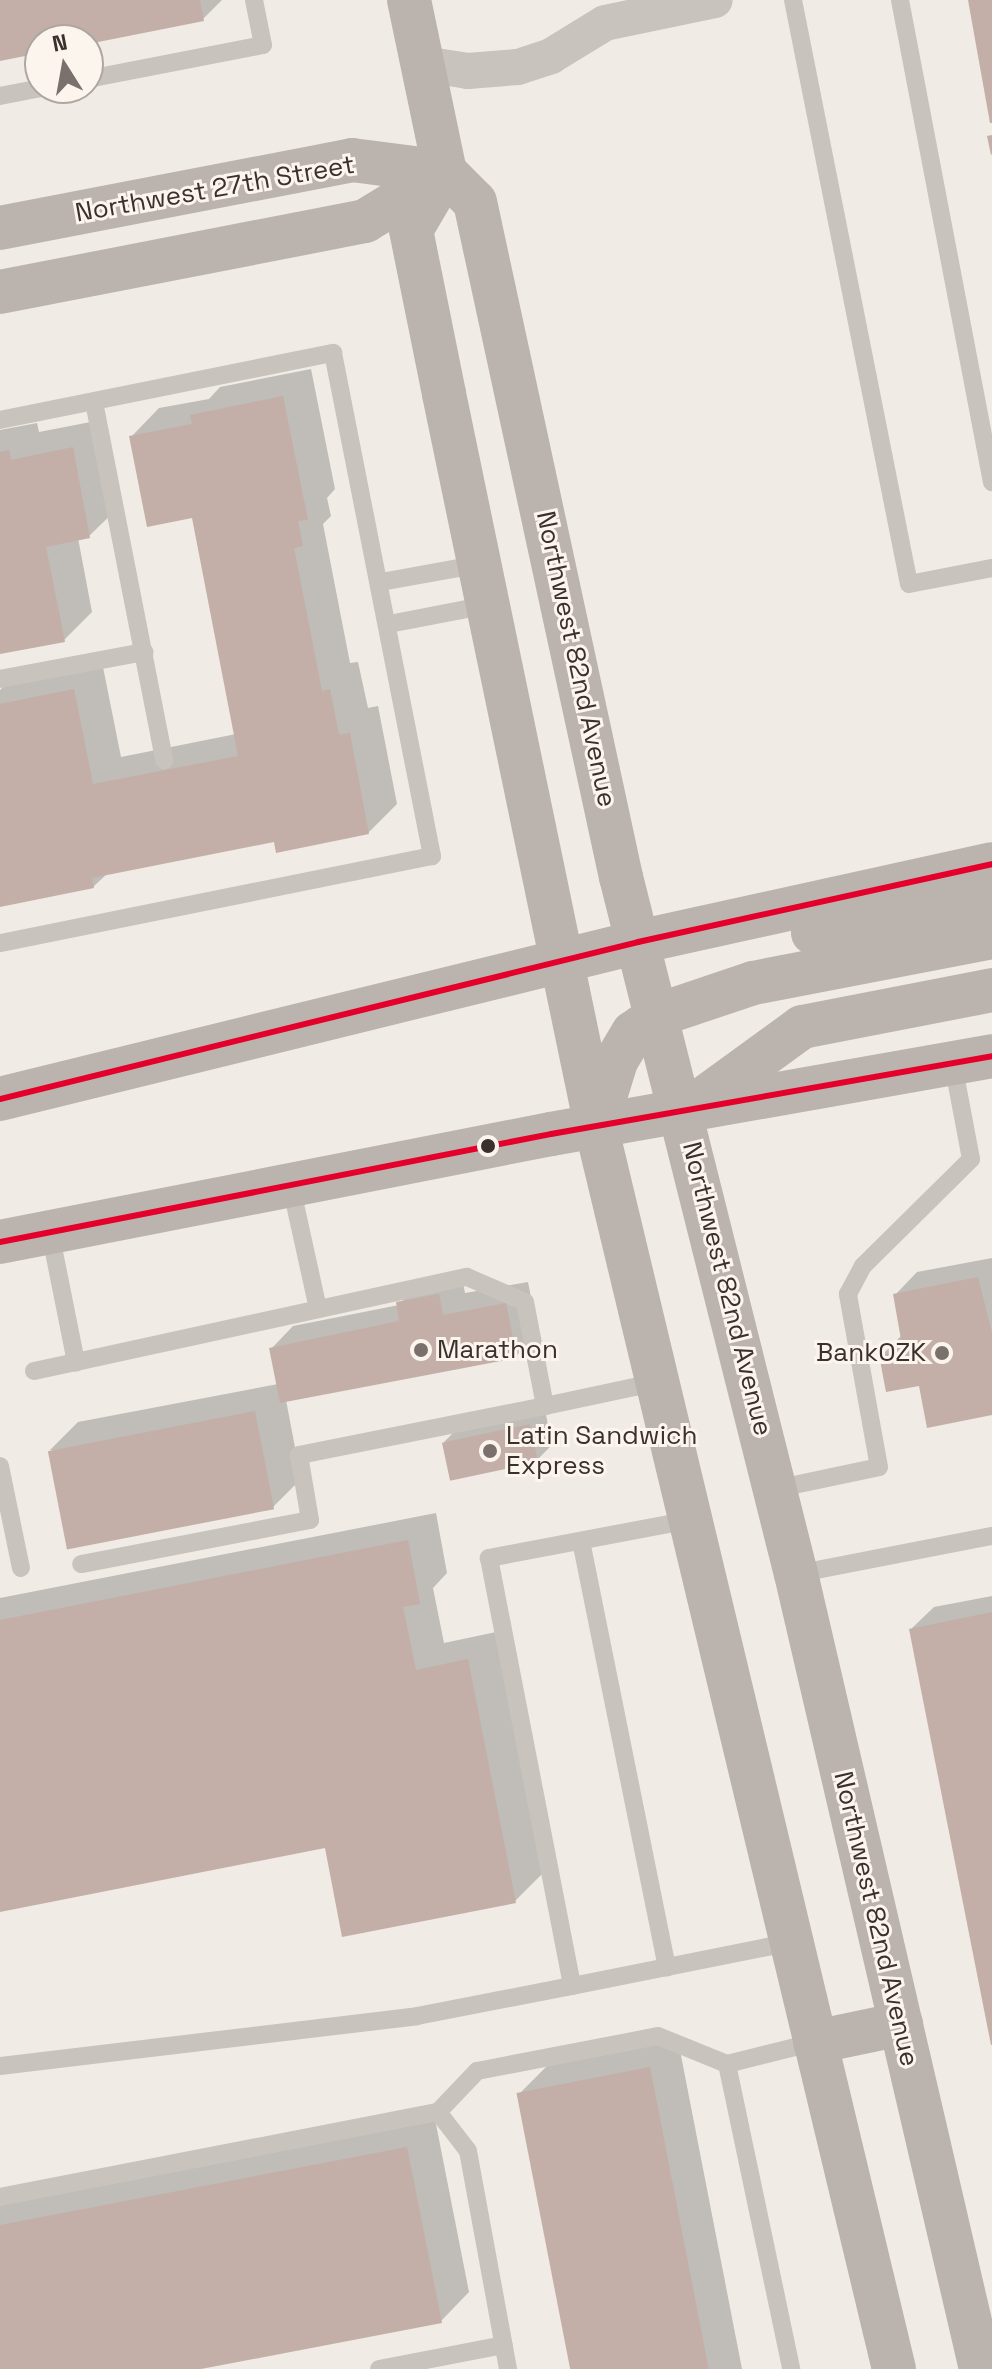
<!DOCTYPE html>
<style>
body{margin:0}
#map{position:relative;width:992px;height:2369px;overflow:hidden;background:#f0ebe5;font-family:"Space Grotesk",sans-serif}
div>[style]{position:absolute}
.shadow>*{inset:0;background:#0003}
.building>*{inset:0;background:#c3afa7;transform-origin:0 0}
.lane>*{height:18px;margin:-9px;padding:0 9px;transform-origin:9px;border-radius:9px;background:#c9c3be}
.street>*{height:36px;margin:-18px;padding:0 18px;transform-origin:18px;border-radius:18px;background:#c9c3be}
.secondary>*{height:44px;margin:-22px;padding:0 22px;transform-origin:22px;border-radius:22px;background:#bab3ae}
.bus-1>*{height:6px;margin:-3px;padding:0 3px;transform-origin:3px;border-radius:3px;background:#e4002b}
.dots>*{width:22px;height:22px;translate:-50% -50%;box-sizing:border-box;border:4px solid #fbf5ee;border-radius:50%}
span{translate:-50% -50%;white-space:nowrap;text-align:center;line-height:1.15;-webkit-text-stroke:6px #fbf5ee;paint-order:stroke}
.street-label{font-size:26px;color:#3b302b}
.poi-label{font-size:26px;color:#3b302b}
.left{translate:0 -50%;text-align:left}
.right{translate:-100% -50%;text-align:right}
.north{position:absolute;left:24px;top:24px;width:80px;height:80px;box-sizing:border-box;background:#fbf5ee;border:2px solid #aea6a0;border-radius:50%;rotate:349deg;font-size:22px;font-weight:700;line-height:32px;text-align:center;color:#3b302b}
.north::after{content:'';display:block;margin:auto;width:28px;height:36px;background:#7a716c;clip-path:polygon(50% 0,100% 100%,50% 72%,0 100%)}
</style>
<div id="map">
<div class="shadow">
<i style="clip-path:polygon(0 0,222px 0,203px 19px,40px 40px,40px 51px,0 59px)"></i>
<i style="clip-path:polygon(311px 369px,335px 489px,327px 498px,331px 516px,323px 524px,350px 663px,358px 662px,368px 708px,378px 706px,397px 804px,368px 833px,276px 840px,108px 873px,93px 887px,0 897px,0 690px,10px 680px,102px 662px,121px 757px,236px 734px,193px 516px,131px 437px,159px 408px,209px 399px,220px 387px)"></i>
<i style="clip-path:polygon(101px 420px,118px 508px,89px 536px,78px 538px,92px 612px,64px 640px,0 652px,0 430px,37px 423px,39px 432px)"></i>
<i style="clip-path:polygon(992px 1258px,992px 1413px,921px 1384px,881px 1356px,902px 1335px,895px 1295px,917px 1272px)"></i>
<i style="clip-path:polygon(461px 1273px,465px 1293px,528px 1282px,538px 1334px,516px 1356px,286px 1400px,301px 1479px,273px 1507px,50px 1450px,78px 1422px,278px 1384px,271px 1349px,293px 1326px,399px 1305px,421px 1280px)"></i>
<i style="clip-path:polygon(545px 1410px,552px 1445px,537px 1460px,444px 1442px,460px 1426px)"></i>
<i style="clip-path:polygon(436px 1513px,447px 1573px,433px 1588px,444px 1643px,496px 1632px,544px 1872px,515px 1901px,327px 1846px,0 1910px,0 1598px)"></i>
<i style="clip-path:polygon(992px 1596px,992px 2042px,911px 1629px,934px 1607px)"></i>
<i style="clip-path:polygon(678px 2040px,742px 2369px,573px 2369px,519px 2094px,548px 2065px)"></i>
<i style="clip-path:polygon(435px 2119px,469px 2292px,441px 2321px,190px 2369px,0 2369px,0 2203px)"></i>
</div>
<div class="building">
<i style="clip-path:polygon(0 0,200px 0,204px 21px,88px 44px,40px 40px,40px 53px,0 61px)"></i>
<i style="clip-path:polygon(968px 0,992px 0,992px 123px,990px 123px)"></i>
<i style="clip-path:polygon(992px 135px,992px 154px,991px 155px,987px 136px)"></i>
<i style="clip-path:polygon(283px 396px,308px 520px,298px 521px,303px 546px,294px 548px,322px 691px,330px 689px,339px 735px,350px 733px,369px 834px,276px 853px,274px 842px,92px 878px,94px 888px,0 907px,0 704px,74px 689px,93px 784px,238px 756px,192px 518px,147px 527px,129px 436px,192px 424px,190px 415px)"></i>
<i style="clip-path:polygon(73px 447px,90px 538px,46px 547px,65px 642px,0 654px,0 452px,9px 450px,11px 460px)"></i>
<i style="clip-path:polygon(978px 1277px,992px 1333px,992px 1415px,927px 1428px,919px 1386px,886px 1392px,879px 1355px,903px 1351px,893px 1294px)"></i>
<i style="clip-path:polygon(439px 1294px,443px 1315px,506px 1303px,517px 1358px,280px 1403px,269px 1348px,399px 1321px,396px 1302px)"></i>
<i style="left:255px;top:1411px;width:100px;height:211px;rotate:79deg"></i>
<i style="left:530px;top:1424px;width:39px;height:90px;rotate:78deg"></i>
<i style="clip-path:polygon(408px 1540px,420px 1604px,403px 1607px,416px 1670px,468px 1659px,516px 1903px,342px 1937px,325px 1848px,0 1912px,0 1620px)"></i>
<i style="clip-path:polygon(992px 1612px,992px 2045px,991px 2045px,909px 1629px)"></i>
<i style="left:650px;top:2067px;width:308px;height:136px;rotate:79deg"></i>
<i style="clip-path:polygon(407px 2147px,442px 2323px,201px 2369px,0 2369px,0 2225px)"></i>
</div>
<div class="lane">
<i style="left:793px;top:0;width:595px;rotate:78.77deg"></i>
<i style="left:909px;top:584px;width:85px;rotate:-10.9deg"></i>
<i style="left:900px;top:0;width:491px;rotate:79.2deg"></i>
<i style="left:88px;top:79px;width:178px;rotate:-11deg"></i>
<i style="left:263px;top:45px;width:46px;rotate:-101.3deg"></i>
<i style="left:0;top:96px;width:42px;rotate:-11deg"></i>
<i style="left:94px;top:402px;width:365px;rotate:78.9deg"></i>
<i style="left:0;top:420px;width:340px;rotate:-11.4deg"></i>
<i style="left:333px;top:353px;width:513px;rotate:78.87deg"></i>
<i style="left:432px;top:856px;width:441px;rotate:168.6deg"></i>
<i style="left:381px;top:582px;width:102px;rotate:-10.2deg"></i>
<i style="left:389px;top:624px;width:101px;rotate:-10.9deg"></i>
<i style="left:0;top:679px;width:147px;rotate:-10.6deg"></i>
<i style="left:291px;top:1186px;width:126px;rotate:77.6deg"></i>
<i style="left:50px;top:1232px;width:133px;rotate:78.7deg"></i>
<i style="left:76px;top:1362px;width:400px;rotate:-12.3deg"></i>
<i style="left:467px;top:1277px;width:63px;rotate:23.3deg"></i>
<i style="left:525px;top:1302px;width:106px;rotate:79.1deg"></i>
<i style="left:545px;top:1406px;width:251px;rotate:168.7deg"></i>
<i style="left:299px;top:1455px;width:66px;rotate:80.4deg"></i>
<i style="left:310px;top:1520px;width:233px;rotate:169.1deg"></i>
<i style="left:34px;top:1371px;width:43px;rotate:-12.1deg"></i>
<i style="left:545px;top:1406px;width:116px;rotate:-12deg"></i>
<i style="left:0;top:1466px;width:104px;rotate:78.4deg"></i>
<i style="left:775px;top:1489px;width:106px;rotate:-11.9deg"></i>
<i style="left:879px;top:1467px;width:176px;rotate:-100.2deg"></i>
<i style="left:848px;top:1294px;width:32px;rotate:-62deg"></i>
<i style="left:863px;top:1266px;width:152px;rotate:-44.7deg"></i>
<i style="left:971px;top:1159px;width:97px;rotate:-100.7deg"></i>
<i style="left:690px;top:1520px;width:205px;rotate:169.3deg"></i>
<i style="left:489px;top:1558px;width:436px;rotate:79deg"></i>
<i style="left:572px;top:1986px;width:224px;rotate:-11.3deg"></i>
<i style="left:581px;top:1541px;width:435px;rotate:78.6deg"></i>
<i style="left:796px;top:1574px;width:200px;rotate:-11deg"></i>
<i style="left:727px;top:2064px;width:312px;rotate:78.1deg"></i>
<i style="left:0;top:2066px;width:420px;rotate:-6.8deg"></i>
<i style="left:417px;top:2016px;width:158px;rotate:-11deg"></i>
<i style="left:438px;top:2112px;width:49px;rotate:52.4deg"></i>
<i style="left:468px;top:2151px;width:222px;rotate:79.6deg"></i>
<i style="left:0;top:2197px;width:446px;rotate:-11deg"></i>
<i style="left:438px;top:2112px;width:57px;rotate:-46.4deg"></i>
<i style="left:477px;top:2071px;width:184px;rotate:-10.9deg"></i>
<i style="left:658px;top:2036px;width:74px;rotate:22.1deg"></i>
<i style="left:727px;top:2064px;width:91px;rotate:-14deg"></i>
<i style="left:379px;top:2369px;width:127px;rotate:-10.9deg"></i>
</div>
<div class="street">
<i style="left:423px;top:64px;width:46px;rotate:8.8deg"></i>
<i style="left:468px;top:71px;width:50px;rotate:-4.6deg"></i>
<i style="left:518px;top:67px;width:35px;rotate:-18deg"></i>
<i style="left:551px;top:56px;width:63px;rotate:-31.4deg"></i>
<i style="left:605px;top:23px;width:112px;rotate:-11.8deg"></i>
</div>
<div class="secondary">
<i style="left:409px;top:0;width:176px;rotate:78.2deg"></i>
<i style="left:445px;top:172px;width:42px;rotate:45deg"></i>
<i style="left:475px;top:202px;width:691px;rotate:77.8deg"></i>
<i style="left:621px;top:877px;width:719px;rotate:75.91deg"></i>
<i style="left:796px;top:1574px;width:816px;rotate:76.9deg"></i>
<i style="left:445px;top:172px;width:67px;rotate:120.4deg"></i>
<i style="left:411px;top:230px;width:167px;rotate:78.6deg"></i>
<i style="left:444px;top:394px;width:748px;rotate:78.27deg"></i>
<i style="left:596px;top:1126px;width:1278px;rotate:76.52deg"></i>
<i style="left:0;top:228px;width:359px;rotate:-10.9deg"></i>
<i style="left:352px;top:160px;width:94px;rotate:7.4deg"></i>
<i style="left:0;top:292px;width:372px;rotate:-11deg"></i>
<i style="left:365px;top:221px;width:87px;rotate:-31.3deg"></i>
<i style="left:813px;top:933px;width:182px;rotate:-10.4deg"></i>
<i style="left:0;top:1099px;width:657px;rotate:-13.82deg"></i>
<i style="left:638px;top:942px;width:362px;rotate:-12.4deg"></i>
<i style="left:692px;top:1107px;width:136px;rotate:-36deg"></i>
<i style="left:802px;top:1027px;width:194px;rotate:-11deg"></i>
<i style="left:598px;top:1120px;width:62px;rotate:-73deg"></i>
<i style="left:616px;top:1061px;width:33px;rotate:-59deg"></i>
<i style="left:633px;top:1033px;width:31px;rotate:-36deg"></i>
<i style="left:658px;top:1015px;width:100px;rotate:-18.6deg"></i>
<i style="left:753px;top:983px;width:243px;rotate:-10.9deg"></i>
<i style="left:0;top:1242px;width:561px;rotate:-11.09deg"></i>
<i style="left:551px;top:1134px;width:448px;rotate:-10deg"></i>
<i style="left:815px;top:2042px;width:88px;rotate:-11.8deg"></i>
</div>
<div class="bus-1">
<i style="left:0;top:1099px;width:657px;rotate:-13.82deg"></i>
<i style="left:638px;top:942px;width:362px;rotate:-12.4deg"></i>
<i style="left:0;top:1242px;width:561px;rotate:-11.09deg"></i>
<i style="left:551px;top:1134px;width:448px;rotate:-10deg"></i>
</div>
<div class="dots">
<i style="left:488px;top:1146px;background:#3b302b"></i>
<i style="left:421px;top:1350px;background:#7a716c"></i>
<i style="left:942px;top:1353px;background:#7a716c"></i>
<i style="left:490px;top:1451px;background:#7a716c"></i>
</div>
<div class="street-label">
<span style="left:215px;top:189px;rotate:-10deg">Northwest 27th Street</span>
<span style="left:576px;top:659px;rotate:78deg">Northwest 82nd Avenue</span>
<span style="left:727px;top:1289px;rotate:76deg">Northwest 82nd Avenue</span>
<span style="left:876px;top:1919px;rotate:77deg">Northwest 82nd Avenue</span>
</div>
<div class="poi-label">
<span class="left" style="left:437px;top:1350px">Marathon</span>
<span class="right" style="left:926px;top:1353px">BankOZK</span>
<span class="left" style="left:506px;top:1451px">Latin Sandwich<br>Express</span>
</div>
<div class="north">N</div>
</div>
